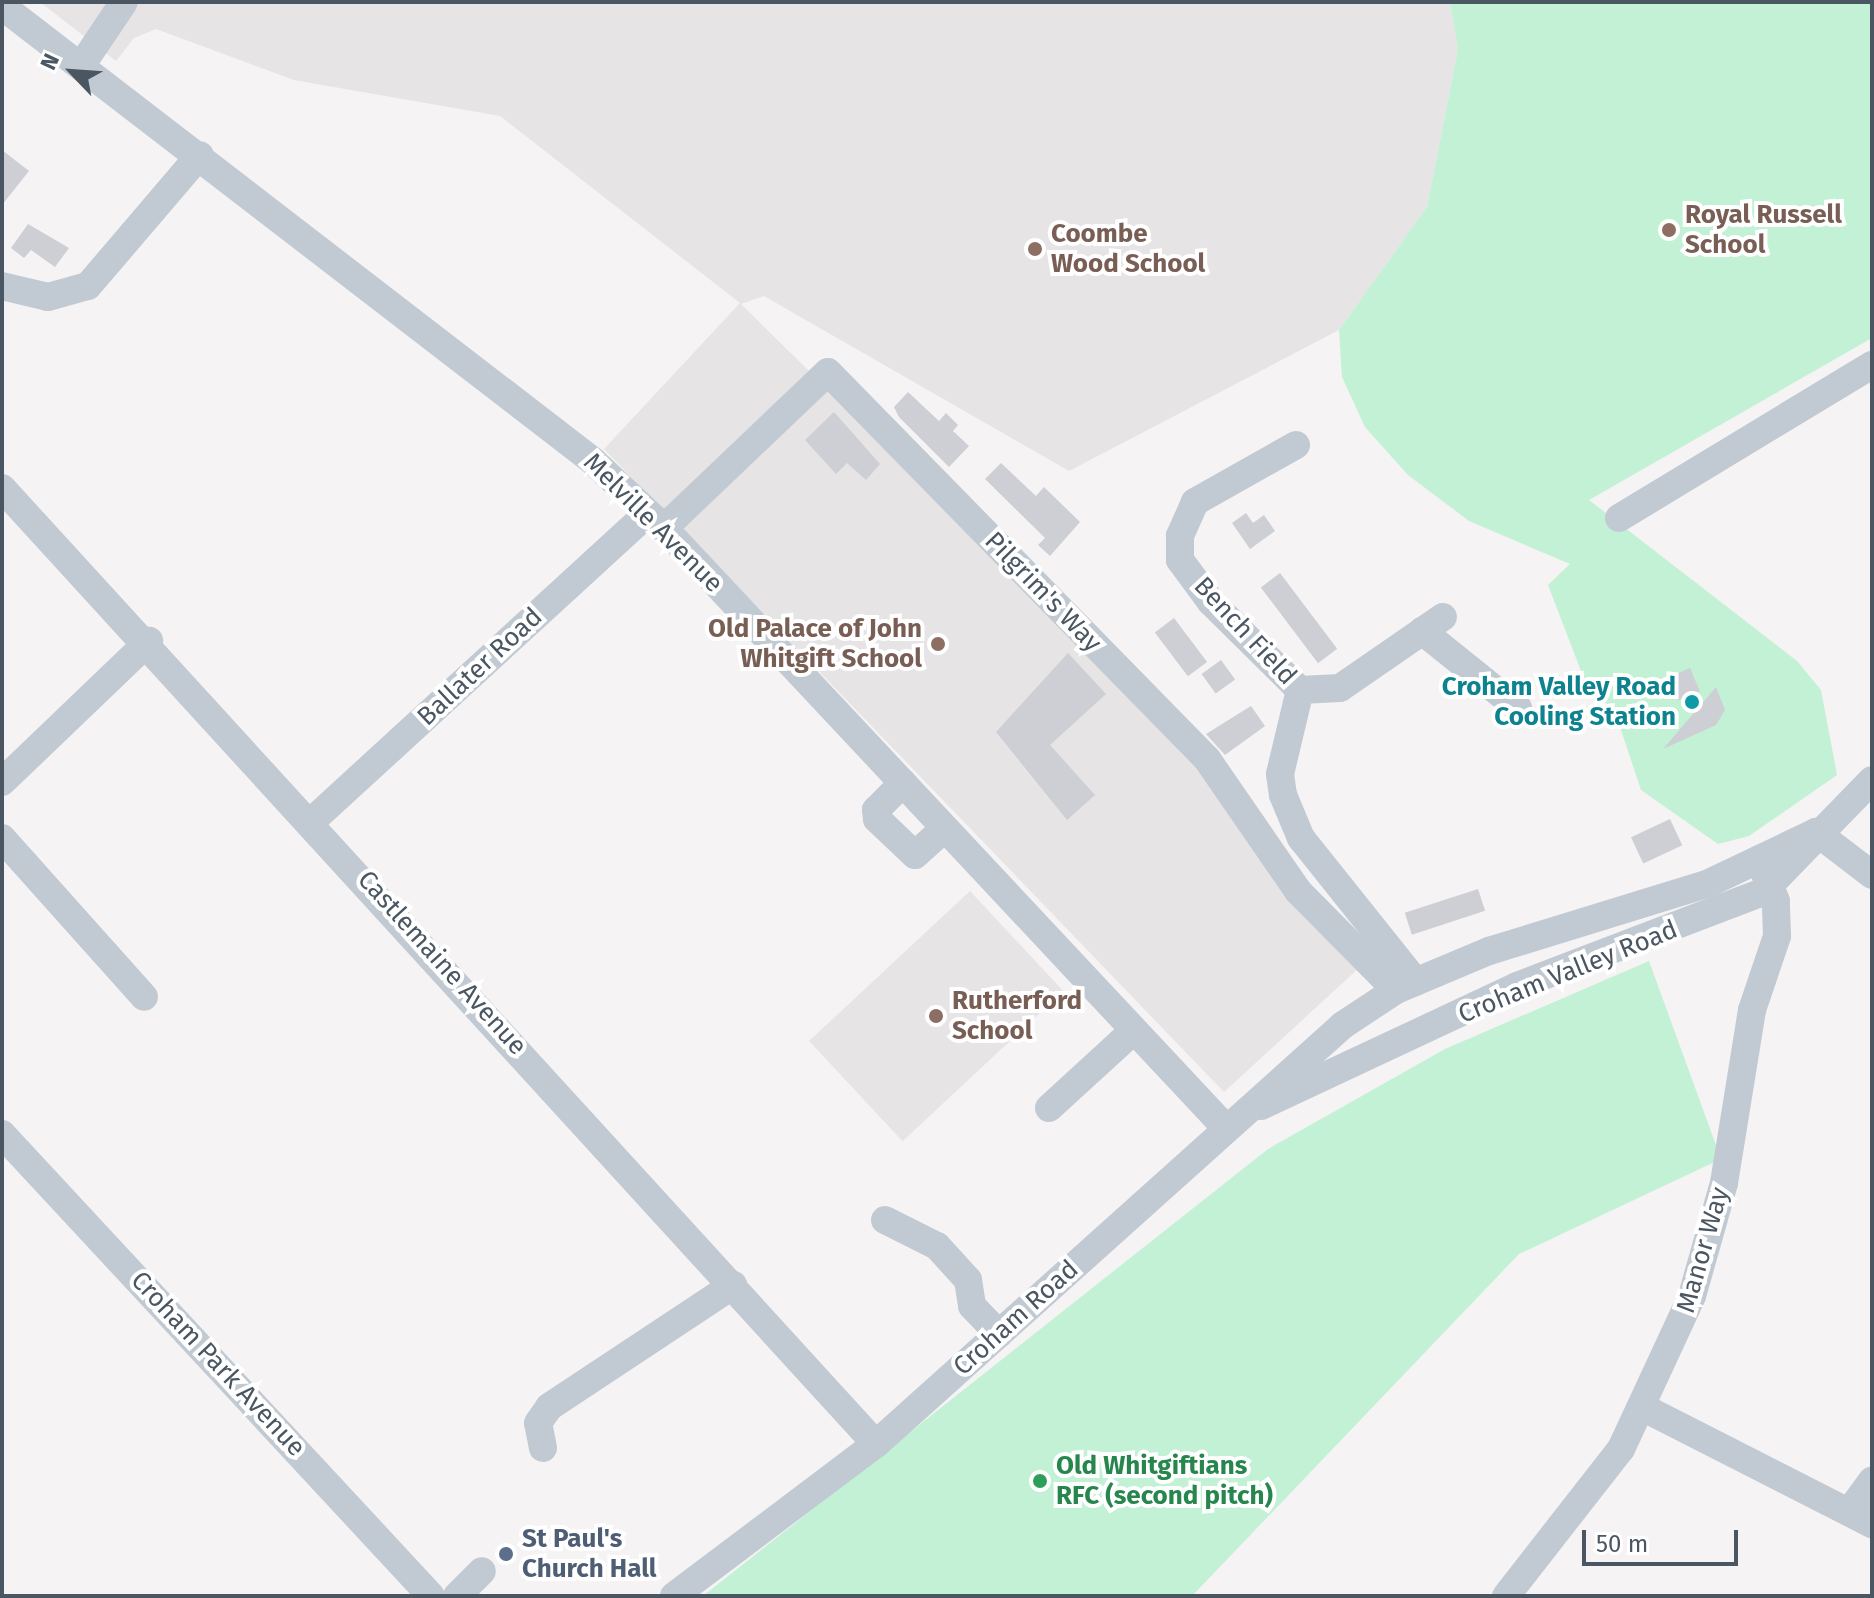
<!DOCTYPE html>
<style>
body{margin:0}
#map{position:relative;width:1874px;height:1598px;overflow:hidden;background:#f5f3f3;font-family:"Fira Sans",sans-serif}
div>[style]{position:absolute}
.education>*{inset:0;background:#e6e4e5;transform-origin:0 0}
.green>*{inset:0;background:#c3f1d5}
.building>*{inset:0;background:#cdcfd5;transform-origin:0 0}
.minor>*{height:28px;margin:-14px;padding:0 14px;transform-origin:14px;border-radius:14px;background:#c1cad2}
.dots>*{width:22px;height:22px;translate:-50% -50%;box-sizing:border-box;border:4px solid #fff;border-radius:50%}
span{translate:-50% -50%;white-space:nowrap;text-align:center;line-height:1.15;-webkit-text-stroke:8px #fff;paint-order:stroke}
.education-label{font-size:26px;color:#785e54;font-weight:700}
.left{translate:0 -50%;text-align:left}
.right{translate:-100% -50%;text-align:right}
.street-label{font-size:26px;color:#4a5661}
.culture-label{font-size:26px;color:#0d838f;font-weight:700}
.leisure-label{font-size:26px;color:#27864d;font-weight:700}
.service-label{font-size:26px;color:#4e5e75;font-weight:700}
.frame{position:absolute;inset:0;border:4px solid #4a5661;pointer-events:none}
.north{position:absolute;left:32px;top:32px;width:80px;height:80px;-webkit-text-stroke:6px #fff;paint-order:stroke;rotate:295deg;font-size:22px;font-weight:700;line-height:32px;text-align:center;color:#4a5661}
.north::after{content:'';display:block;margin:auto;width:28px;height:36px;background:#4a5661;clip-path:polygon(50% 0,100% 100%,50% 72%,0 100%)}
.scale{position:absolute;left:1582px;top:1530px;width:156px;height:36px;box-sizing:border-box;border:4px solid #4a5661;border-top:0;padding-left:10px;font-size:24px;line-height:28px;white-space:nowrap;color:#4a5661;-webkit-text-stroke:6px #fff;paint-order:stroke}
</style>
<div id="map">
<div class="education">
<i style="clip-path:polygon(40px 2px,1450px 2px,1458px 49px,1427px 207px,1339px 330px,1069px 471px,764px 296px,741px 304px,811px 373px,665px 512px,604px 449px,740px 303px,500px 116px,294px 80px,156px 29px,134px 38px,116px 61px)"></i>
<i style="clip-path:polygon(824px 386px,1203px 763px,1360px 967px,1224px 1092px,678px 525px)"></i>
<i style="left:970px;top:891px;width:137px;height:220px;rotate:47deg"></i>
</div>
<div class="green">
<i style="clip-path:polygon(1450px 2px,1872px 2px,1872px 338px,1589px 500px,1797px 661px,1821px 690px,1837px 775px,1749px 836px,1718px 844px,1641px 790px,1615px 712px,1586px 684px,1548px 585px,1570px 564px,1469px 521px,1408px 475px,1365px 427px,1342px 377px,1339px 330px,1427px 207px,1458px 49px)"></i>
<i style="clip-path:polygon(1649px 961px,1721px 1159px,1519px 1254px,1192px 1596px,703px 1596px,1268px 1149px,1445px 1049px)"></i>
</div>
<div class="building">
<i style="clip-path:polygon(2px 150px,29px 171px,2px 205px)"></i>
<i style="clip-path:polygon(28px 224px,69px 248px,55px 267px,31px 250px,24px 258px,11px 248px)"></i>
<i style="clip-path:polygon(908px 392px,939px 421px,946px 413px,958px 425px,953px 431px,969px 446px,949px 467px,899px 417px,894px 407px)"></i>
<i style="clip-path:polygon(834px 412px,880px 464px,866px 480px,847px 463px,836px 474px,805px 440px)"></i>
<i style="clip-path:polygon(1001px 463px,1036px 496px,1044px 487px,1080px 522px,1050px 556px,1038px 545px,1045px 538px,985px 479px)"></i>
<i style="clip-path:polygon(1246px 513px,1253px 523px,1264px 515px,1275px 531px,1250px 549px,1232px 523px)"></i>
<i style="left:1280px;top:573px;width:95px;height:24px;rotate:53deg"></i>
<i style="left:1174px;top:618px;width:55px;height:24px;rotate:53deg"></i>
<i style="clip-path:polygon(1068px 653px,1106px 694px,1050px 745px,1095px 795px,1067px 820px,996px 732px)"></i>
<i style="left:1221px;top:660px;width:24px;height:24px;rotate:54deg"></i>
<i style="left:1690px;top:668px;width:25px;height:24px;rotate:67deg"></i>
<i style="clip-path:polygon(1716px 687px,1725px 710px,1716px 725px,1663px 749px)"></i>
<i style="clip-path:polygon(1251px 706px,1265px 726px,1225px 755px,1206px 734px)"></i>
<i style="left:1670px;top:819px;width:29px;height:43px;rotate:65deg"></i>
<i style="left:1478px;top:889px;width:23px;height:77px;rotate:72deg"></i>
</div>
<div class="minor">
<i style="left:2px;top:6px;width:746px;rotate:37.59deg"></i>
<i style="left:593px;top:461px;width:98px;rotate:43.3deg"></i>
<i style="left:664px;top:528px;width:821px;rotate:46.88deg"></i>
<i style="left:83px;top:63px;width:73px;rotate:-56.1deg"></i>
<i style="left:2px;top:286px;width:47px;rotate:13.4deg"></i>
<i style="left:48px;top:297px;width:41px;rotate:-15.4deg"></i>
<i style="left:88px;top:286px;width:172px;rotate:-49.5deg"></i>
<i style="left:1296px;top:445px;width:116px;rotate:150.6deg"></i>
<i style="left:1195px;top:502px;width:37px;rotate:114deg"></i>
<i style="left:1180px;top:536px;width:24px;rotate:90deg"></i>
<i style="left:1180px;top:560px;width:52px;rotate:53.6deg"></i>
<i style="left:1211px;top:602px;width:125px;rotate:44.7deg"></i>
<i style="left:1300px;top:690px;width:86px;rotate:103.4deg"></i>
<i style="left:1280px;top:774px;width:21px;rotate:82deg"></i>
<i style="left:1283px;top:795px;width:47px;rotate:67.3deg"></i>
<i style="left:1301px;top:838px;width:184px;rotate:51.4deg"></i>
<i style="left:2px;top:488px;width:1295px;rotate:47.57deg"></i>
<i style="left:1619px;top:518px;width:296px;rotate:-31.2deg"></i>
<i style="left:664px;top:528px;width:226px;rotate:-43.6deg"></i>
<i style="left:828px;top:372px;width:542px;rotate:45.6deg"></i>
<i style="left:1207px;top:759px;width:160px;rotate:55.4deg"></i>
<i style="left:1298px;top:891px;width:139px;rotate:45.3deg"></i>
<i style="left:1422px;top:631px;width:123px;rotate:38.7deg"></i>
<i style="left:1300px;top:690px;width:40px;rotate:-2.9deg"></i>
<i style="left:1340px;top:688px;width:125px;rotate:-34.6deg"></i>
<i style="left:2px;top:782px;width:204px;rotate:-43.8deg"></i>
<i style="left:903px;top:783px;width:38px;rotate:135deg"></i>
<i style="left:876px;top:810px;width:9px;rotate:84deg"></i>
<i style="left:877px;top:819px;width:52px;rotate:43.5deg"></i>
<i style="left:915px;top:855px;width:40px;rotate:-42deg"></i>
<i style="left:313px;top:820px;width:453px;rotate:-42.5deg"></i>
<i style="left:1816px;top:832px;width:71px;rotate:37.5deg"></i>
<i style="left:2px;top:838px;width:213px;rotate:48.2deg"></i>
<i style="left:1261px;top:1106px;width:283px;rotate:-25.1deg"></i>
<i style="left:1517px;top:986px;width:263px;rotate:-20.9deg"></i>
<i style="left:1763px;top:892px;width:156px;rotate:-45.8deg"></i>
<i style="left:1049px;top:1108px;width:115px;rotate:-42.5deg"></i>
<i style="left:2px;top:1134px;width:630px;rotate:47.12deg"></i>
<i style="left:885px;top:1220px;width:58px;rotate:26.6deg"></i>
<i style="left:937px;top:1246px;width:46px;rotate:47.6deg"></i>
<i style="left:968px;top:1280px;width:26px;rotate:81deg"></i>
<i style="left:972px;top:1306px;width:39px;rotate:46deg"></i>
<i style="left:1644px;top:1408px;width:256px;rotate:27deg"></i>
<i style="left:543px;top:1448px;width:25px;rotate:-101deg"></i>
<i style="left:538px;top:1423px;width:19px;rotate:-55deg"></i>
<i style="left:549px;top:1407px;width:221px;rotate:-33.5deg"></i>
<i style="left:1852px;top:1508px;width:34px;rotate:-54deg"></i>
<i style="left:457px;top:1596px;width:35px;rotate:-45deg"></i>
<i style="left:674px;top:1596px;width:253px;rotate:-37deg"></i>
<i style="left:876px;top:1444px;width:627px;rotate:-41.9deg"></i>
<i style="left:1343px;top:1025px;width:64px;rotate:-33.4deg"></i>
<i style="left:1396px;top:990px;width:101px;rotate:-22.8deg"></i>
<i style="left:1489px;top:951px;width:228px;rotate:-17.1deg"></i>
<i style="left:1707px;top:884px;width:121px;rotate:-25.5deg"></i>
<i style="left:1506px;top:1596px;width:187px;rotate:-52deg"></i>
<i style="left:1621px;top:1449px;width:169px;rotate:-65.1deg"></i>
<i style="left:1692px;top:1296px;width:117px;rotate:-74.2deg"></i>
<i style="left:1724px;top:1183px;width:175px;rotate:-80.8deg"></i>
<i style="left:1752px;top:1010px;width:78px;rotate:-71.3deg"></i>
<i style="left:1777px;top:936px;width:35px;rotate:-92deg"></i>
<i style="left:1776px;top:901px;width:45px;rotate:-112deg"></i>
</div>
<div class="dots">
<i style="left:1669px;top:230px;background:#8d6e63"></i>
<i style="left:1035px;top:249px;background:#8d6e63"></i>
<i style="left:938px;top:644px;background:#8d6e63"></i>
<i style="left:1692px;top:702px;background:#0f9aa8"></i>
<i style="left:936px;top:1016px;background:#8d6e63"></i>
<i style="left:1040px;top:1481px;background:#2e9e5b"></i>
<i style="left:506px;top:1554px;background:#5c6f8a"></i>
</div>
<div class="education-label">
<span class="left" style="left:1685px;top:230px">Royal Russell<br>School</span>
<span class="left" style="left:1051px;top:249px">Coombe<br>Wood School</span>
<span class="right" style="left:922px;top:644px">Old Palace of John<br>Whitgift School</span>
<span class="left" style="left:952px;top:1016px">Rutherford<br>School</span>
</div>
<div class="street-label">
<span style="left:653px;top:523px;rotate:45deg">Melville Avenue</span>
<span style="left:1043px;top:592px;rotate:46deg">Pilgrim's Way</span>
<span style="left:1245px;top:631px;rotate:47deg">Bench Field</span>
<span style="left:480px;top:667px;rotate:-43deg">Ballater Road</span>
<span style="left:442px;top:963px;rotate:48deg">Castlemaine Avenue</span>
<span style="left:1568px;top:972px;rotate:-22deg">Croham Valley Road</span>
<span style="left:1703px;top:1250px;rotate:-74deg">Manor Way</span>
<span style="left:1016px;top:1318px;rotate:-42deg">Croham Road</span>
<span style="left:218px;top:1364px;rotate:47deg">Croham Park Avenue</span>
</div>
<div class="culture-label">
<span class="right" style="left:1676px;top:702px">Croham Valley Road<br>Cooling Station</span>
</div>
<div class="leisure-label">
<span class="left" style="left:1056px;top:1481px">Old Whitgiftians<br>RFC (second pitch)</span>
</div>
<div class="service-label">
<span class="left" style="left:522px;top:1554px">St Paul's<br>Church Hall</span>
</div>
<div class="frame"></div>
<div class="north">N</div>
<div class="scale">50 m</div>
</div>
